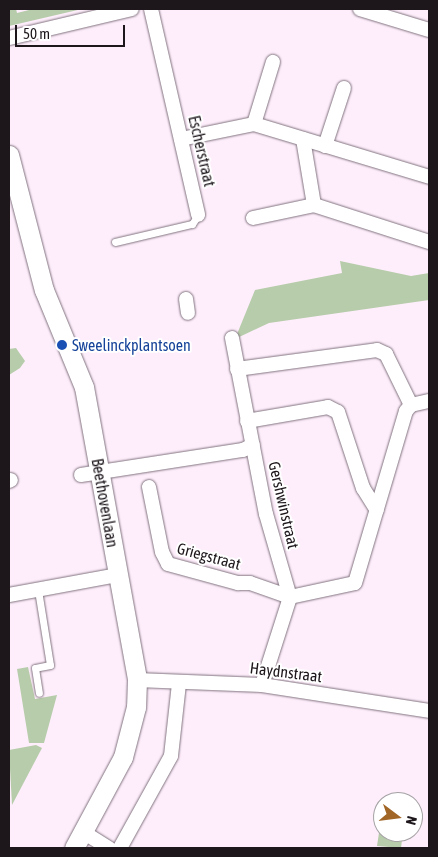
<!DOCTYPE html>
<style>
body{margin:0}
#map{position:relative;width:438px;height:857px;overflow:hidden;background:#feeefc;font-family:"Asap Condensed",sans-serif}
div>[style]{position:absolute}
.green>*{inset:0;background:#b7ccaa}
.roads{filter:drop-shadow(0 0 1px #81737f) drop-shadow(0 0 1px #81737f)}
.lane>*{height:7px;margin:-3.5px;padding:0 3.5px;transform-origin:3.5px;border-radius:3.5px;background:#fff}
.street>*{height:14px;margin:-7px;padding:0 7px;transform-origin:7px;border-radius:7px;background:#fff}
.secondary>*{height:19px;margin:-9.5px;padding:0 9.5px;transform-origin:9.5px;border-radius:9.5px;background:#fff}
.dots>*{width:14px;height:14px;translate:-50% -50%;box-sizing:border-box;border:2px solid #fff;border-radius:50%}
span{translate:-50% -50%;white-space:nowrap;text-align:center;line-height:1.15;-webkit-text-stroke:4px #fff;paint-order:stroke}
.street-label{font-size:16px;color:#1d171c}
.transit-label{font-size:16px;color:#164399}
.left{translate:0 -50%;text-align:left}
.frame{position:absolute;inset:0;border:10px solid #1d171c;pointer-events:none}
.north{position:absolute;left:373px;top:792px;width:50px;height:50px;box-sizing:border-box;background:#fff;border:1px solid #a5a2a4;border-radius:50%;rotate:105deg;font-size:14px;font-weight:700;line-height:20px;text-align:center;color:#1d171c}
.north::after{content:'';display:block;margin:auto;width:18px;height:22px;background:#a16626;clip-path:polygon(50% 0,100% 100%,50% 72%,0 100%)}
.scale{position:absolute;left:15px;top:25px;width:110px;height:22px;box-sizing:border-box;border:2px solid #1d171c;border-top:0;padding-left:6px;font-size:15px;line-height:18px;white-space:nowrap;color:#1d171c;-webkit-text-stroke:4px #fff;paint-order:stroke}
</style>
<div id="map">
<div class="green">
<i style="clip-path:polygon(9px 9px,16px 9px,17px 13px,33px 9px,82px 9px,9px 26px)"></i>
<i style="clip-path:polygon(340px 261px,411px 276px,429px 273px,429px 300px,269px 323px,235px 339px,255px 290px,342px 273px)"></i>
<i style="clip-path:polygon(16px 348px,25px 361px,20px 368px,9px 375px,9px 349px)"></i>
<i style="clip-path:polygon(28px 667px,35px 699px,57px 695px,44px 743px,29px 743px,17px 669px)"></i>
<i style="clip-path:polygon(36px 745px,42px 748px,12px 805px,9px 750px)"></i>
<i style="clip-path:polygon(380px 826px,383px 826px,383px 832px,403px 832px,401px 848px,377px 846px)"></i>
</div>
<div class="roads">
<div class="lane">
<i style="left:115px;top:242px;width:79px;rotate:-13.2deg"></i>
<i style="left:192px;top:224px;width:11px;rotate:-56deg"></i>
<i style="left:38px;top:590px;width:76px;rotate:80.9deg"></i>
<i style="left:50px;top:665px;width:15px;rotate:169deg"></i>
<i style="left:35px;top:668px;width:25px;rotate:81deg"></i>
</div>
<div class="street">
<i style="left:151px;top:9px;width:211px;rotate:77.1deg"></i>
<i style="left:360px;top:9px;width:72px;rotate:16.9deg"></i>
<i style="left:9px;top:38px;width:126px;rotate:-13.3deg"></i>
<i style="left:254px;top:124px;width:65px;rotate:-73deg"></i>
<i style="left:181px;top:139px;width:75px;rotate:-11.6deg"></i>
<i style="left:254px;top:124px;width:183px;rotate:16.8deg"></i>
<i style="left:303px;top:139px;width:67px;rotate:80.5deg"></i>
<i style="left:325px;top:146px;width:61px;rotate:-71.9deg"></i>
<i style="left:253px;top:218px;width:62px;rotate:-12deg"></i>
<i style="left:314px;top:205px;width:121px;rotate:17.8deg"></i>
<i style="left:186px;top:299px;width:14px;rotate:82deg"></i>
<i style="left:232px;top:338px;width:179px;rotate:79.1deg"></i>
<i style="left:266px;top:514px;width:86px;rotate:73.9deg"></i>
<i style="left:237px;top:369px;width:141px;rotate:-7.7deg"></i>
<i style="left:377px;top:350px;width:10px;rotate:24deg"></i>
<i style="left:386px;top:354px;width:57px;rotate:63.9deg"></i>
<i style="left:247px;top:421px;width:82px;rotate:-9.8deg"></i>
<i style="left:328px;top:407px;width:11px;rotate:27deg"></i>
<i style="left:338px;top:412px;width:80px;rotate:71.8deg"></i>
<i style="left:363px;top:488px;width:26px;rotate:58deg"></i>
<i style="left:81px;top:475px;width:164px;rotate:-8.8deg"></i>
<i style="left:243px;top:450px;width:11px;rotate:-27deg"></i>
<i style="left:9px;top:481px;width:2px;rotate:-27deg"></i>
<i style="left:149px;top:487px;width:66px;rotate:78.7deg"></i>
<i style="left:162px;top:552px;width:13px;rotate:63deg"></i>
<i style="left:168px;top:564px;width:73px;rotate:15.2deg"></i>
<i style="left:238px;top:583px;width:12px"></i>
<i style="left:250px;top:583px;width:42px;rotate:19.3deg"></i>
<i style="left:9px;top:595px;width:111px;rotate:-10.4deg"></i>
<i style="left:137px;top:680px;width:125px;rotate:2.3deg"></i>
<i style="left:262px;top:685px;width:169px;rotate:8.8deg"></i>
<i style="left:262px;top:685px;width:92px;rotate:-72.3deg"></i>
<i style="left:290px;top:597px;width:66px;rotate:-12.2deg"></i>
<i style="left:355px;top:583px;width:179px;rotate:-73.5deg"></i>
<i style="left:406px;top:411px;width:8px;rotate:-50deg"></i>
<i style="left:411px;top:405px;width:18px;rotate:-13deg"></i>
<i style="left:83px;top:832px;width:31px;rotate:32deg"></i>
<i style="left:120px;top:848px;width:105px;rotate:-61deg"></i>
<i style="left:171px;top:756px;width:73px;rotate:-83.7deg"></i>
</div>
<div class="secondary">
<i style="left:9px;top:155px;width:139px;rotate:75.5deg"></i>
<i style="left:44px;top:290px;width:105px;rotate:67.6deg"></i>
<i style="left:84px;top:387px;width:298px;rotate:79.7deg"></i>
<i style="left:137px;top:680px;width:27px;rotate:92deg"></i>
<i style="left:136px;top:707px;width:52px;rotate:104.6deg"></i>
<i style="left:123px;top:757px;width:103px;rotate:118.3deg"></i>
</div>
</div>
<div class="dots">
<i style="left:62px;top:345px;background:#1a4fb4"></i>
</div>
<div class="street-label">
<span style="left:202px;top:151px;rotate:77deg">Escherstraat</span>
<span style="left:105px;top:503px;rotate:80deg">Beethovenlaan</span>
<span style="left:284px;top:505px;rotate:77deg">Gershwinstraat</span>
<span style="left:209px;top:556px;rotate:15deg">Griegstraat</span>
<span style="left:286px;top:672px;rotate:7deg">Haydnstraat</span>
</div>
<div class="transit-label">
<span class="left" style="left:72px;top:345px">Sweelinckplantsoen</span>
</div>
<div class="frame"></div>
<div class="north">N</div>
<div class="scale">50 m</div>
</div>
